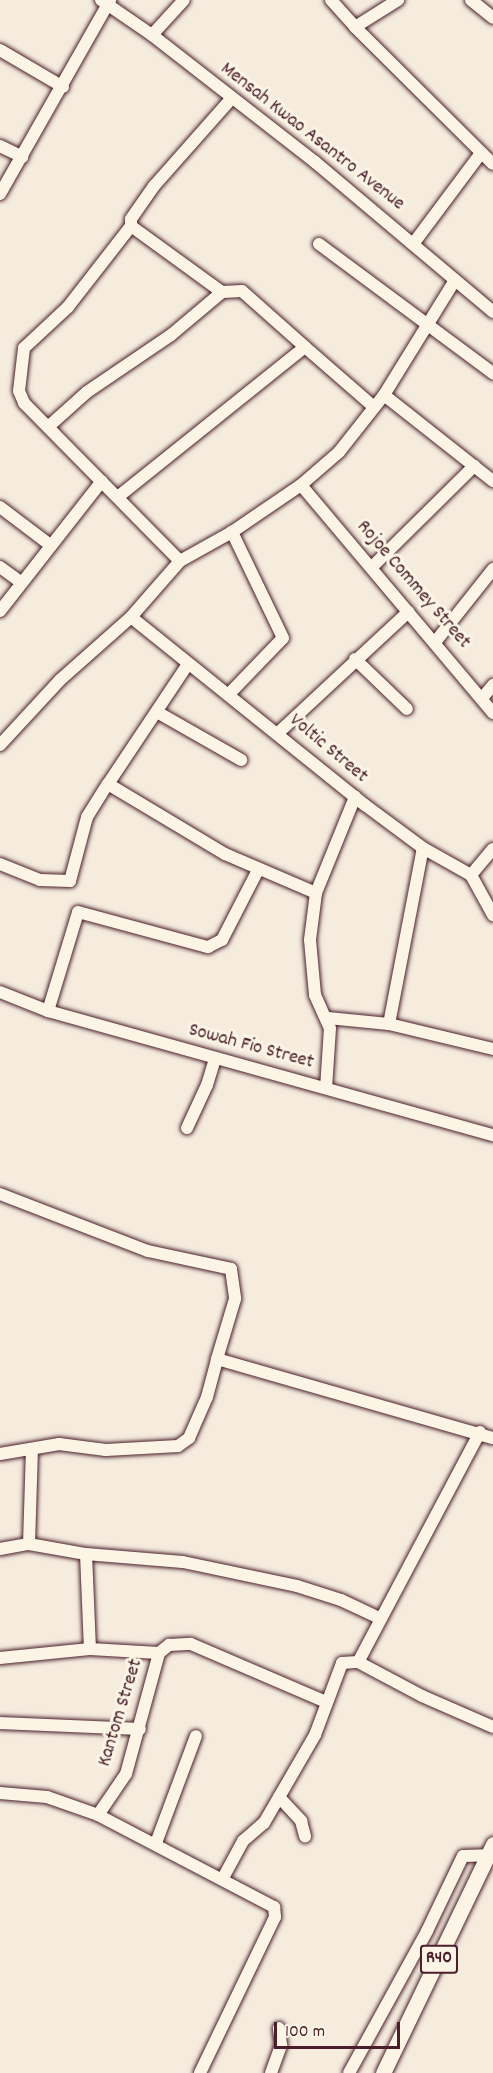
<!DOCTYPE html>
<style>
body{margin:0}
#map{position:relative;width:493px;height:2073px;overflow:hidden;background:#f5ecde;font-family:Dekko,sans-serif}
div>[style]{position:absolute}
.roads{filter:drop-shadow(0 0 2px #4a1f2b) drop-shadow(0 0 2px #4a1f2b)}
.minor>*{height:12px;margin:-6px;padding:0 6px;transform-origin:6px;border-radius:6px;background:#fcf5e5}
.major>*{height:15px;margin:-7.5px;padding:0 7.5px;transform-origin:7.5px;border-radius:7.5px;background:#fcf5e5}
span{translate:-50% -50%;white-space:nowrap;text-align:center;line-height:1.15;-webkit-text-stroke:6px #fcf5e5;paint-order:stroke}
.shield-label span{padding:2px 4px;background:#fcf5e5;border:2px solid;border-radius:4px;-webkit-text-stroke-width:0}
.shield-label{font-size:18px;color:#4a1f2b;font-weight:700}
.street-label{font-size:20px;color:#4a1f2b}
.scale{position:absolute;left:274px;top:2022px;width:126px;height:27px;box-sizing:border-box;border:3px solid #4a1f2b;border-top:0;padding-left:8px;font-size:18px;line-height:21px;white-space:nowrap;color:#4a1f2b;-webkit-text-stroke:4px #fcf5e5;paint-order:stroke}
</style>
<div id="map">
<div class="roads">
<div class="minor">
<i style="left:101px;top:0;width:62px;rotate:34.5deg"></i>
<i style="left:152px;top:35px;width:207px;rotate:37.9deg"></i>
<i style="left:315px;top:162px;width:233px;rotate:40.1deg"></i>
<i style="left:331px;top:0;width:36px;rotate:48deg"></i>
<i style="left:355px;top:27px;width:51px;rotate:-32.1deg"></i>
<i style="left:471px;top:0;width:28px;rotate:39deg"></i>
<i style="left:355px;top:27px;width:194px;rotate:44.8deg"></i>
<i style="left:152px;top:35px;width:47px;rotate:-47.6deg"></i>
<i style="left:0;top:50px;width:73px;rotate:30.4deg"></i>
<i style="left:231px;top:99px;width:116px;rotate:131.5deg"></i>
<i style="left:154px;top:186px;width:40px;rotate:124.9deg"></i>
<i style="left:131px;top:219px;width:7px;rotate:90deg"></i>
<i style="left:131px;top:226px;width:112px;rotate:36deg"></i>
<i style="left:222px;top:292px;width:20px;rotate:-3deg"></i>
<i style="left:242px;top:291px;width:84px;rotate:41.6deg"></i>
<i style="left:0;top:146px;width:25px;rotate:26deg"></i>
<i style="left:0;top:194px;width:223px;rotate:-60.4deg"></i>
<i style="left:131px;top:226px;width:103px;rotate:127.9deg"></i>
<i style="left:68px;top:307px;width:60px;rotate:137deg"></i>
<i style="left:24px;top:348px;width:43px;rotate:96.6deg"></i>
<i style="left:19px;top:391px;width:13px;rotate:67deg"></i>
<i style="left:24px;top:403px;width:222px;rotate:45.4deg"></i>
<i style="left:319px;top:244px;width:217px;rotate:36.6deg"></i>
<i style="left:413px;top:244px;width:114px;rotate:-53.2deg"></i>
<i style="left:384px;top:395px;width:139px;rotate:38.3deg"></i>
<i style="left:48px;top:427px;width:52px;rotate:-41.9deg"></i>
<i style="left:87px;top:392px;width:102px;rotate:-34.2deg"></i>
<i style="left:171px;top:335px;width:67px;rotate:-40.1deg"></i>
<i style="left:301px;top:485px;width:298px;rotate:49.9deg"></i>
<i style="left:119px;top:496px;width:238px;rotate:-38.7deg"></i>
<i style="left:305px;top:347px;width:91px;rotate:41deg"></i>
<i style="left:0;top:507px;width:63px;rotate:37.2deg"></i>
<i style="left:0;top:567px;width:26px;rotate:36deg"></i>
<i style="left:372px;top:567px;width:144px;rotate:-44.7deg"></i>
<i style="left:0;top:611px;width:165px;rotate:-51.9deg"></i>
<i style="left:131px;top:617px;width:300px;rotate:38.8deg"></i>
<i style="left:365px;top:805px;width:72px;rotate:36.6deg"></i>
<i style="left:423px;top:848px;width:55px;rotate:29.4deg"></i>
<i style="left:471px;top:875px;width:46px;rotate:61.2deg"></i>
<i style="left:436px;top:641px;width:92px;rotate:-51.6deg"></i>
<i style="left:355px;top:659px;width:72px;rotate:43.9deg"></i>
<i style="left:188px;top:664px;width:144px;rotate:123.7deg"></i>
<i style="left:108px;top:784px;width:136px;rotate:30.9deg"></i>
<i style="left:225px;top:854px;width:99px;rotate:23.2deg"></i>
<i style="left:316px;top:893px;width:104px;rotate:-67.9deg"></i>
<i style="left:230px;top:693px;width:76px;rotate:-46.1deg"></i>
<i style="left:283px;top:638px;width:118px;rotate:-115.7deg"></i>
<i style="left:483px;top:697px;width:16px;rotate:-50deg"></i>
<i style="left:157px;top:712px;width:97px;rotate:29.7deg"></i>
<i style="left:278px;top:733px;width:178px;rotate:-42.9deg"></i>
<i style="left:0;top:745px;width:88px;rotate:-47.3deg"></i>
<i style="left:60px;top:680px;width:95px;rotate:-41.6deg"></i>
<i style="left:131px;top:617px;width:74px;rotate:-48.8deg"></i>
<i style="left:180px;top:561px;width:60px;rotate:-29.1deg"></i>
<i style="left:232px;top:532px;width:83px;rotate:-34.3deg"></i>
<i style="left:301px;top:485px;width:50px;rotate:-41deg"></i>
<i style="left:339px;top:452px;width:73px;rotate:-51.7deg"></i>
<i style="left:384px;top:395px;width:135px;rotate:-58.3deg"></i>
<i style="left:0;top:864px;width:43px;rotate:21.8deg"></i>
<i style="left:40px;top:880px;width:30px;rotate:2deg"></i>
<i style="left:70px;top:881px;width:66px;rotate:-75.1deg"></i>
<i style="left:87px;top:817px;width:39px;rotate:-58deg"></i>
<i style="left:471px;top:875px;width:34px;rotate:-50deg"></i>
<i style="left:316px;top:893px;width:47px;rotate:97.3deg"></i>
<i style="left:310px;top:940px;width:55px;rotate:84.8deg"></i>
<i style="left:315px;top:995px;width:36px;rotate:66deg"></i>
<i style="left:330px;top:1028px;width:60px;rotate:93.8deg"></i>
<i style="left:0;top:992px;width:52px;rotate:21.6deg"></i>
<i style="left:48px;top:1011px;width:462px;rotate:15.6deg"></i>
<i style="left:48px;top:1011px;width:103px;rotate:-73.1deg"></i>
<i style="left:78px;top:912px;width:135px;rotate:15.1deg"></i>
<i style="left:208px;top:947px;width:16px;rotate:-27deg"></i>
<i style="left:222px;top:940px;width:79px;rotate:-62.8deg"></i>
<i style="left:328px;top:1018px;width:61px;rotate:5.6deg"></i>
<i style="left:389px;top:1024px;width:107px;rotate:13.5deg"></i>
<i style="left:389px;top:1024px;width:179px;rotate:-79.1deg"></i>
<i style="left:187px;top:1128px;width:47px;rotate:-65.1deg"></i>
<i style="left:207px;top:1085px;width:28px;rotate:-73deg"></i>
<i style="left:0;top:1194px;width:159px;rotate:21.1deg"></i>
<i style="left:148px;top:1251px;width:85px;rotate:12.2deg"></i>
<i style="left:231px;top:1269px;width:30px;rotate:82deg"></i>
<i style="left:235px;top:1299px;width:63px;rotate:106.7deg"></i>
<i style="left:480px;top:1432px;width:260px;rotate:117.9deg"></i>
<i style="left:358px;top:1662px;width:72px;rotate:28deg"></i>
<i style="left:422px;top:1696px;width:77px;rotate:23.6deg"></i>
<i style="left:0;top:1454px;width:60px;rotate:-9.6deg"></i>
<i style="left:59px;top:1444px;width:47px;rotate:7.3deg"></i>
<i style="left:106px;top:1450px;width:72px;rotate:-3.2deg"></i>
<i style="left:178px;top:1446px;width:14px;rotate:-36deg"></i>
<i style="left:189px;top:1438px;width:45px;rotate:-66.3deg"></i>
<i style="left:207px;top:1397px;width:39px;rotate:-75deg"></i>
<i style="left:217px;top:1359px;width:287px;rotate:16deg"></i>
<i style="left:29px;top:1544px;width:95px;rotate:-88.2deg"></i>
<i style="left:0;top:1549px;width:29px;rotate:-10deg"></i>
<i style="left:29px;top:1544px;width:58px;rotate:10deg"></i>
<i style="left:86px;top:1554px;width:97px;rotate:4.7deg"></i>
<i style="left:183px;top:1562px;width:116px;rotate:11.9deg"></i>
<i style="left:297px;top:1586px;width:46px;rotate:17.7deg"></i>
<i style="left:341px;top:1600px;width:42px;rotate:25.3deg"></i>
<i style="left:86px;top:1554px;width:95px;rotate:87.6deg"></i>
<i style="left:90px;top:1649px;width:69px;rotate:3.3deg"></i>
<i style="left:0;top:1658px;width:90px;rotate:-5.7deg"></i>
<i style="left:0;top:1723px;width:140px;rotate:2.5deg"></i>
<i style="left:0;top:1793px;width:47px;rotate:4.9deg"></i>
<i style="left:47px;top:1797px;width:54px;rotate:19.4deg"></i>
<i style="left:98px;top:1815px;width:199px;rotate:27.6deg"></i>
<i style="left:274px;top:1907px;width:10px;rotate:84deg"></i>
<i style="left:275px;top:1917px;width:173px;rotate:115.7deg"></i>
<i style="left:279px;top:1797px;width:33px;rotate:47deg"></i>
<i style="left:301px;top:1821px;width:16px;rotate:75deg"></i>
<i style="left:98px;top:1815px;width:50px;rotate:-55.7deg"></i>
<i style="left:126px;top:1774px;width:125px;rotate:-74.7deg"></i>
<i style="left:159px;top:1653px;width:13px;rotate:-39deg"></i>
<i style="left:169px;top:1645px;width:22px;rotate:-3deg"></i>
<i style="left:191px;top:1644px;width:147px;rotate:23.2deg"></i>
<i style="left:156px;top:1843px;width:114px;rotate:-69.5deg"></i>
<i style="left:223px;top:1878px;width:42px;rotate:-61.6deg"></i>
<i style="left:243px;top:1841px;width:28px;rotate:-41deg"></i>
<i style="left:264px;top:1823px;width:102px;rotate:-59.9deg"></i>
<i style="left:315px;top:1735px;width:77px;rotate:-69.4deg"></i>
<i style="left:342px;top:1663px;width:16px;rotate:-4deg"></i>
<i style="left:271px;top:2073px;width:30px;rotate:-70deg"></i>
<i style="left:281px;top:2045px;width:17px;rotate:-97deg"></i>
<i style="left:349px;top:2073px;width:162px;rotate:-61.2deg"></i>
<i style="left:427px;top:1931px;width:83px;rotate:-64.4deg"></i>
<i style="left:463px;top:1856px;width:24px;rotate:-2deg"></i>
</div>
<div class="major">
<i style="left:383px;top:2073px;width:254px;rotate:-64.3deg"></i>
</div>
</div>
<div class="shield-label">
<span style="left:439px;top:1959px">R40</span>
</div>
<div class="street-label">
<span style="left:312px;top:137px;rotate:38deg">Mensah Kwao Asantro Avenue</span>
<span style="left:413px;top:585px;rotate:49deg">Rojoe Commey Street</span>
<span style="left:328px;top:749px;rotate:40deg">Voltic Street</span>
<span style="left:251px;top:1047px;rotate:15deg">Sowah Fio Street</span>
<span style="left:121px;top:1713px;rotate:-73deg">Kantom Street</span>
</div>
<div class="scale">100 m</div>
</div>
